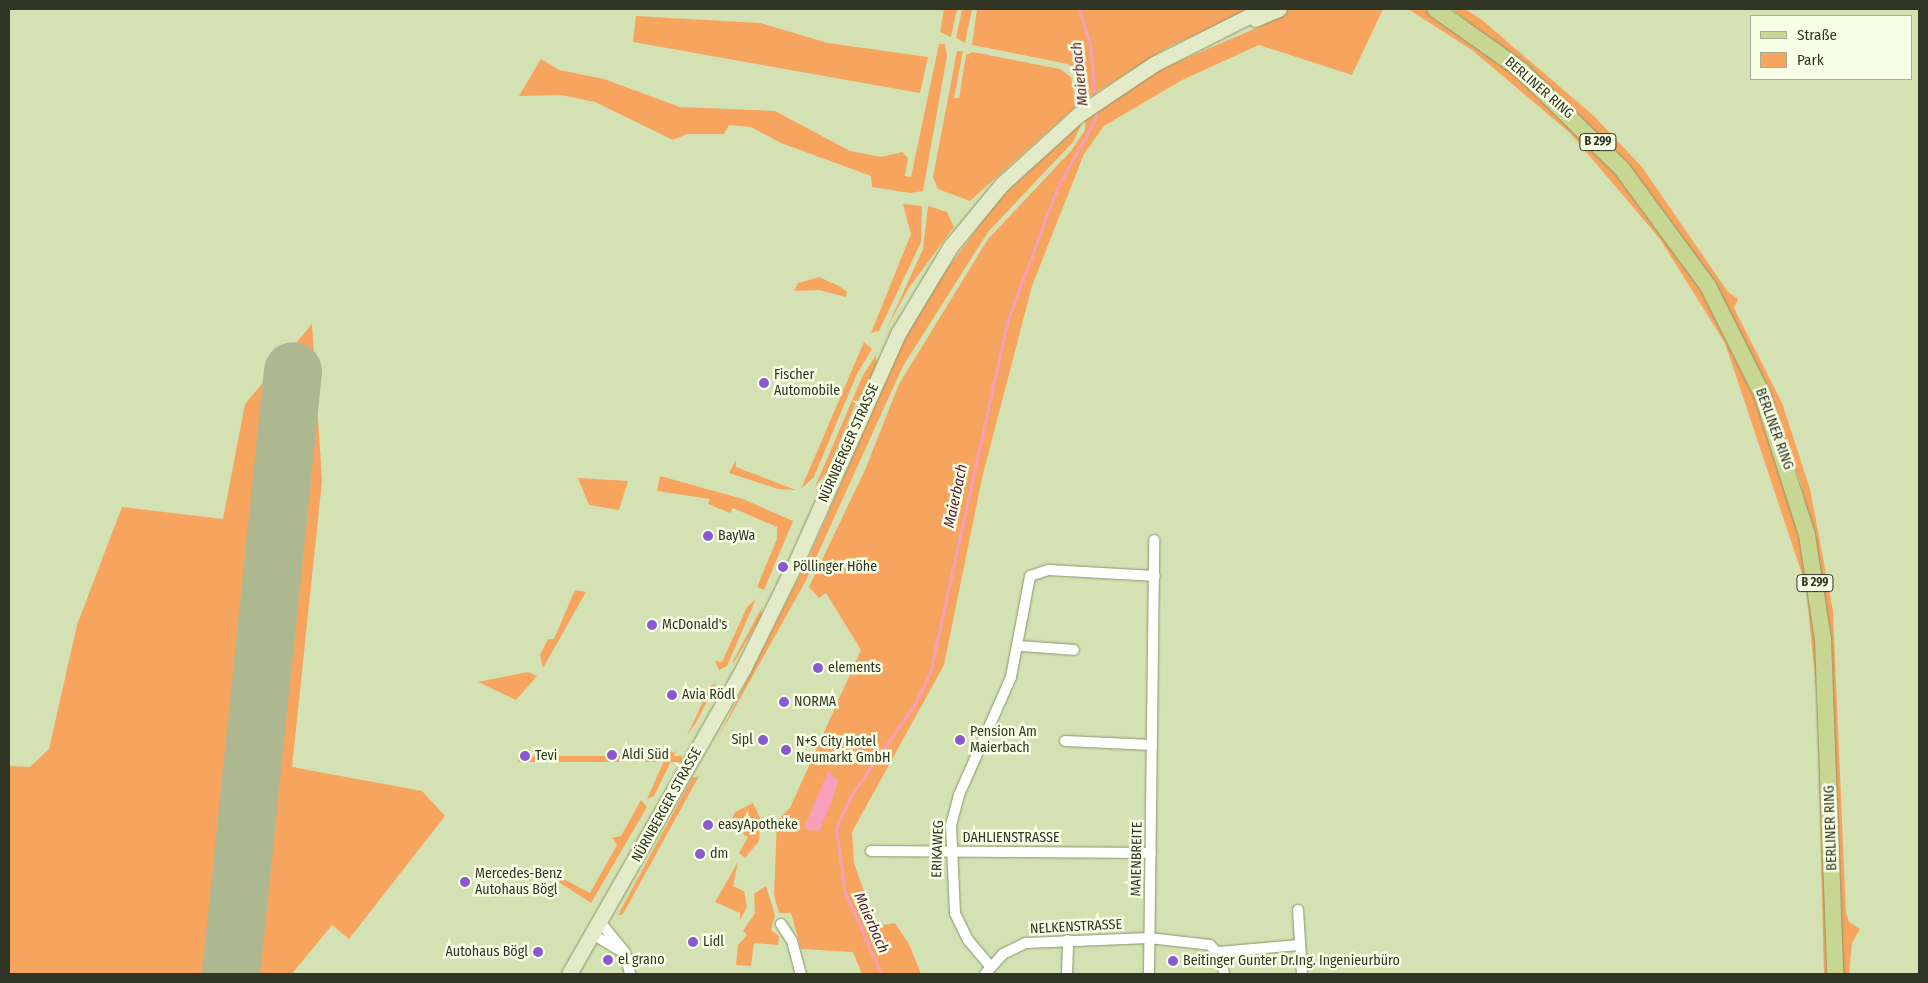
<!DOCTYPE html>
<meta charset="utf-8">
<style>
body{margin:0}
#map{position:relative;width:1928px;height:983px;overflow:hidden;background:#d4e1b3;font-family:"Fira Sans Condensed",sans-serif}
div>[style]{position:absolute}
.green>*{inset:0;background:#f7a55e;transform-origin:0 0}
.water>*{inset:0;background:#f8a0bb}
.stream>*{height:2.5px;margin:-1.25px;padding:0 1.25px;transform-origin:1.25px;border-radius:1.25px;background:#f8a0bb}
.runway>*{height:58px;margin:-29px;padding:0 29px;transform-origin:29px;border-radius:29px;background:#adb890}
.roads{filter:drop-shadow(0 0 1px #8b966b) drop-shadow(0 0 1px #8b966b)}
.street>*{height:10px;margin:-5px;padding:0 5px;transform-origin:5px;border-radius:5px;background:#fff}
.secondary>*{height:15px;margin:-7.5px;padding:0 7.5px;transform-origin:7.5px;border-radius:7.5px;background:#e3eac8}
.primary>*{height:16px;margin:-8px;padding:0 8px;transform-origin:8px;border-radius:8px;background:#c7d691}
.dots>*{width:14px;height:14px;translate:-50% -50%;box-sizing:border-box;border:2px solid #f8ffe7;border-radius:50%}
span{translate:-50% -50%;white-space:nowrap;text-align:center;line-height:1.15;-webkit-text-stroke:5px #f8ffe7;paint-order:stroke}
.shield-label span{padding:1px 4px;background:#f8ffe7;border:1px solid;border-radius:4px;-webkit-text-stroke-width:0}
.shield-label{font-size:12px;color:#313523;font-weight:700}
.street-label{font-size:14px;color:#313523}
.poi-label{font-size:14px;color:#313523}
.left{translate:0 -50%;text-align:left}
.right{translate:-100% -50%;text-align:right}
.water-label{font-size:15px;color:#571630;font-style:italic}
.frame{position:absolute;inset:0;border:10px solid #313523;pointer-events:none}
.legend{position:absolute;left:1750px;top:15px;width:162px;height:65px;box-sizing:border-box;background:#f8ffe7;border:1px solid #a8ae99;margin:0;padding:6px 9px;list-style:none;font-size:15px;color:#313523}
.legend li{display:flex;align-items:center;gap:10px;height:25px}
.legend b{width:25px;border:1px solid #a8ae99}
</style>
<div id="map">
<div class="green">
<i style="clip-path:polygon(944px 9px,957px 9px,951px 37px,940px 32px)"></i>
<i style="clip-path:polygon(962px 9px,972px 9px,965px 43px,956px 38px)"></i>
<i style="clip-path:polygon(977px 9px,1253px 9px,1168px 47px,1084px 100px,1078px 77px,1068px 64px,972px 45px)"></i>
<i style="clip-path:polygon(1288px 9px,1383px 9px,1352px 75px,1259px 45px,1182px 80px,1104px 126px,1084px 154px,1032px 286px,982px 478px,944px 665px,852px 832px,854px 863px,876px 926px,895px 923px,909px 944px,921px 974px,862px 974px,853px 952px,801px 949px,791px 913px,779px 913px,774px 895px,777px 821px,790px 808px,861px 650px,826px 593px,819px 598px,809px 587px,865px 470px,899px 384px,988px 239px,1071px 151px,1085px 130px,1085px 120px,1154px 72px,1261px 26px)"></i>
<i style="clip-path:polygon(1408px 9px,1424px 9px,1456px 29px,1534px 90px,1612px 164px,1694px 274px,1740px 358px,1797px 515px,1815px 619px,1831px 974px,1824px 974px,1817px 698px,1806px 586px,1725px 343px,1660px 239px,1570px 133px,1472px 50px)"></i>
<i style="clip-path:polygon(1452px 9px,1465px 9px,1482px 20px,1594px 116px,1642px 167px,1728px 292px,1738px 299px,1734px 308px,1782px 403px,1810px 489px,1833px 611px,1846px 913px,1849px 922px,1860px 929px,1852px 943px,1849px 974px,1843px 974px,1827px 611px,1801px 484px,1767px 388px,1712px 279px,1636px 174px,1561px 97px)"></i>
<i style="clip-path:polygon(636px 16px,760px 23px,828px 43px,928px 57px,920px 93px,633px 42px)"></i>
<i style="clip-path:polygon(939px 44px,945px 44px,947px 56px,923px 191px,910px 193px,872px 187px,871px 176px,781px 143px,751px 127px,729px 125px,724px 134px,687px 134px,673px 140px,595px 102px,561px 95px,519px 96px,541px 59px,559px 70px,604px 79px,680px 107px,775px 111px,850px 151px,881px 157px,902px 152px,908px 158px,905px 176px,911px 177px)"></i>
<i style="clip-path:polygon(957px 51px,963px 51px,954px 98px,959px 98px,966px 55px,973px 52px,1060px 69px,1071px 77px,1077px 105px,970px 201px,938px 189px,933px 177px)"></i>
<i style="clip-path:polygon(1082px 123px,1073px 142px,988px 232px,903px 366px,805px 582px,717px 740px,810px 555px,899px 350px,935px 285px,1000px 198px)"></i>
<i style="clip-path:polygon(903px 204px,922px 206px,921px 242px,879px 331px,871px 333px,911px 234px)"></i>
<i style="clip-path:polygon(928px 206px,947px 212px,954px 227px,908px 289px,886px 330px,923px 249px)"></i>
<i style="clip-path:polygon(819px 277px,839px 286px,847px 292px,846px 297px,819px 290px,794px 291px,798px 283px)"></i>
<i style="clip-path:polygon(312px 324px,322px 481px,292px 767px,422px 791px,445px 816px,349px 939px,332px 925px,292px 974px,238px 974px,300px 354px,284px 374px,224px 974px,9px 974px,9px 766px,30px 767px,49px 749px,77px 625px,122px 507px,223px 519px,245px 404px)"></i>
<i style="clip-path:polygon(864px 342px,872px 349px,857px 374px,814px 477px,801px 489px)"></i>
<i style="clip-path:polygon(876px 355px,877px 368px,855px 405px,827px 472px,815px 487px,863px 375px)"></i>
<i style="clip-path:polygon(736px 460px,736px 467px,796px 490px,778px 489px,729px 473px)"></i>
<i style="clip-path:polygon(660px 476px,743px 499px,793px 521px,764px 590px,757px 587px,777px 539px,777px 527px,733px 508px,730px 513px,708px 504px,710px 499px,657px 491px)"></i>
<i style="clip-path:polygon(578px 478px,628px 481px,619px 510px,589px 505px)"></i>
<i style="clip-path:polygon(575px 590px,586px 592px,543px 668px,540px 655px,548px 639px,554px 639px)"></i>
<i style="clip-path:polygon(756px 599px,727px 666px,719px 670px,715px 661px,722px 662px,747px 607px)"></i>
<i style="clip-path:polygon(762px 607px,761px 617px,733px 664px,733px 661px)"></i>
<i style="clip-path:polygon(528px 672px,537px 676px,516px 700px,478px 682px)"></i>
<i style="clip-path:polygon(716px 684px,697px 721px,687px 736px,710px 686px)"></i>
<i style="clip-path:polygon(677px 749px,654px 796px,647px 799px,669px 750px,674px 753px)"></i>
<i style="left:682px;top:756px;width:6px;height:164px;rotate:90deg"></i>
<i style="clip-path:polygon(699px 776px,623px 914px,618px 915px,692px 778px)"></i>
<i style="clip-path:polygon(641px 800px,647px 807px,591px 903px,551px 877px,554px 874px,590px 893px,617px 845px,612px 838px,621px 836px)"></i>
<i style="clip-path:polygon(753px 803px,760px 818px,759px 841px,745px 858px,739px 853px,748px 837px,743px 834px,745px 829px,732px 819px,735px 812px)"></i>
<i style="clip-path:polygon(738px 862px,733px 886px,744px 891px,747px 907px,740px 920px,740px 913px,715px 902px)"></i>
<i style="clip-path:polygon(766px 886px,775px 915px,771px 930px,779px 936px,778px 945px,754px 943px,751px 966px,736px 965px,738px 945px,747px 935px,743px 931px,755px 913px,754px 894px)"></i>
</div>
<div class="water">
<i style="clip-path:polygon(828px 771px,838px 780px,832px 801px,819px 831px,804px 829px)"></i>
</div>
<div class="stream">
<i style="left:1080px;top:9px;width:40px;rotate:74deg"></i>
<i style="left:1091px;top:47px;width:51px;rotate:85.5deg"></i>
<i style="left:881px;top:974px;width:89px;rotate:-114deg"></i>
<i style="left:845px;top:893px;width:65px;rotate:-98deg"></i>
<i style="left:836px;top:829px;width:35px;rotate:-66deg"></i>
<i style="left:850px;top:797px;width:113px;rotate:-55deg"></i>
<i style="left:915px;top:704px;width:34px;rotate:-64deg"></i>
<i style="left:930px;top:673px;width:359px;rotate:-77.6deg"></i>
<i style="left:1007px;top:322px;width:143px;rotate:-69.5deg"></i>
<i style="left:1057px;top:188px;width:80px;rotate:-60.9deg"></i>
<i style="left:1096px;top:118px;width:7px;rotate:-90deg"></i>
</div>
<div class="runway">
<i style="left:231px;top:974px;width:606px;rotate:-84.13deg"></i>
</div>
<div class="roads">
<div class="street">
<i style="left:1020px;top:646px;width:54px;rotate:4.2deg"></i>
<i style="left:1065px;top:741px;width:87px;rotate:2.6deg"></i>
<i style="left:871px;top:851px;width:280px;rotate:0.4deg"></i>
<i style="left:1298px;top:910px;width:64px;rotate:86.4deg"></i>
<i style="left:601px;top:923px;width:36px;rotate:51deg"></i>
<i style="left:624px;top:951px;width:24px;rotate:75deg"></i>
<i style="left:781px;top:924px;width:20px;rotate:57deg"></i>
<i style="left:792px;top:941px;width:34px;rotate:75deg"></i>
<i style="left:594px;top:935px;width:37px;rotate:31deg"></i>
<i style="left:1219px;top:952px;width:80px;rotate:-5deg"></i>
<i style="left:990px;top:966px;width:34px;rotate:-130deg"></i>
<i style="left:968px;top:940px;width:30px;rotate:-116deg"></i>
<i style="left:955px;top:913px;width:88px;rotate:-92.6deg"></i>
<i style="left:951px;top:825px;width:31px;rotate:-75deg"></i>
<i style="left:959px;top:795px;width:129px;rotate:-66.2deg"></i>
<i style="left:1011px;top:677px;width:103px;rotate:-79.3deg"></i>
<i style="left:1030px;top:576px;width:20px;rotate:-18deg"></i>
<i style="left:1049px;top:570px;width:106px;rotate:3.2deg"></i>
<i style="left:985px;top:974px;width:27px;rotate:-48deg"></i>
<i style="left:1003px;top:954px;width:25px;rotate:-26deg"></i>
<i style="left:1026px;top:943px;width:123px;rotate:-2.3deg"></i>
<i style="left:1149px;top:938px;width:61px;rotate:6.5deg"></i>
<i style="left:1210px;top:945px;width:16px;rotate:47deg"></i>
<i style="left:1221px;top:957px;width:17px;rotate:80deg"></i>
<i style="left:1067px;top:974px;width:34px;rotate:-88deg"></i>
<i style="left:1149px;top:974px;width:434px;rotate:-89.3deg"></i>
</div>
<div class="secondary">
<i style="left:1255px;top:19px;width:26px;rotate:-23deg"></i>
<i style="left:569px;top:974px;width:351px;rotate:-60.3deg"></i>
<i style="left:743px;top:669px;width:117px;rotate:-63.7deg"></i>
<i style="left:795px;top:564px;width:254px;rotate:-65.9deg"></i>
<i style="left:899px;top:332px;width:99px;rotate:-59deg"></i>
<i style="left:950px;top:247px;width:82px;rotate:-50.5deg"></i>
<i style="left:1002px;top:184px;width:103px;rotate:-42.2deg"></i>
<i style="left:1078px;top:115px;width:92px;rotate:-33.9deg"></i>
<i style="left:1154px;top:64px;width:122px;rotate:-26.8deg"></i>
</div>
<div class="primary">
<i style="left:1435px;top:9px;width:105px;rotate:35.3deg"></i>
<i style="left:1521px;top:70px;width:141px;rotate:44.4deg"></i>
<i style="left:1622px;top:169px;width:145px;rotate:53.7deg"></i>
<i style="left:1708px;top:286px;width:121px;rotate:63.4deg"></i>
<i style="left:1762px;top:394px;width:148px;rotate:72.3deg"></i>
<i style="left:1807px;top:535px;width:105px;rotate:81.3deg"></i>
<i style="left:1823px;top:639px;width:335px;rotate:87.9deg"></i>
</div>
</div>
<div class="dots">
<i style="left:764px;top:383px;background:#8a58d0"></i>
<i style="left:708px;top:536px;background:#8a58d0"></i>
<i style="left:783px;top:567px;background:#8a58d0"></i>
<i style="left:652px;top:625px;background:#8a58d0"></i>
<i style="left:818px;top:668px;background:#8a58d0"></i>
<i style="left:672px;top:695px;background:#8a58d0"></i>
<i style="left:784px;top:702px;background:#8a58d0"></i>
<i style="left:763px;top:740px;background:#8a58d0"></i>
<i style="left:960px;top:740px;background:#8a58d0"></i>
<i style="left:786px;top:750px;background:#8a58d0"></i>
<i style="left:612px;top:755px;background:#8a58d0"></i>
<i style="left:525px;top:756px;background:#8a58d0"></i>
<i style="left:708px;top:825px;background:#8a58d0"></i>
<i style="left:700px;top:854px;background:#8a58d0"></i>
<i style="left:465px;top:882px;background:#8a58d0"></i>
<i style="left:693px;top:942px;background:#8a58d0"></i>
<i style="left:538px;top:952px;background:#8a58d0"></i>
<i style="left:608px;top:960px;background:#8a58d0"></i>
<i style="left:1173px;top:961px;background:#8a58d0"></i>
</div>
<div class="shield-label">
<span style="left:1598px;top:142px">B 299</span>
<span style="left:1815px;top:583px">B 299</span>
</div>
<div class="street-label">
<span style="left:1539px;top:88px;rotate:41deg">BERLINER RING</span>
<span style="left:1774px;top:429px;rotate:70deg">BERLINER RING</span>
<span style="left:849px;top:443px;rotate:-66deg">NÜRNBERGER STRASSE</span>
<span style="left:667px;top:805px;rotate:-61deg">NÜRNBERGER STRASSE</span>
<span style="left:1831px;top:828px;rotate:-92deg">BERLINER RING</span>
<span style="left:1011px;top:838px">DAHLIENSTRASSE</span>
<span style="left:938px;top:849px;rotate:-88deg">ERIKAWEG</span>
<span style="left:1137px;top:859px;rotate:-89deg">MAIENBREITE</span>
<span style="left:1076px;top:927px;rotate:-3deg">NELKENSTRASSE</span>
</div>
<div class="poi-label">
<span class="left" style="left:774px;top:383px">Fischer<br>Automobile</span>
<span class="left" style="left:718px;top:536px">BayWa</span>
<span class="left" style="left:793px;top:567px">Pöllinger Höhe</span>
<span class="left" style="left:662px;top:625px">McDonald's</span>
<span class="left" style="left:828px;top:668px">elements</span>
<span class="left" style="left:682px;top:695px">Avia Rödl</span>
<span class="left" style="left:794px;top:702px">NORMA</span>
<span class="left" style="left:970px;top:740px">Pension Am<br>Maierbach</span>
<span class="right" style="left:753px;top:740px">Sipl</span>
<span class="left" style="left:796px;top:750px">N+S City Hotel<br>Neumarkt GmbH</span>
<span class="left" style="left:622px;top:755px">Aldi Süd</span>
<span class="left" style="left:535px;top:756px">Tevi</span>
<span class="left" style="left:718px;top:825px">easyApotheke</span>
<span class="left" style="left:710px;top:854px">dm</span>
<span class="left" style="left:475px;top:882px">Mercedes-Benz<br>Autohaus Bögl</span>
<span class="left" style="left:703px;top:942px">Lidl</span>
<span class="right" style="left:528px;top:952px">Autohaus Bögl</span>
<span class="left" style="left:618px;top:960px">el grano</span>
<span class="left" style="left:1183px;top:961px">Beitinger Gunter Dr.Ing. Ingenieurbüro</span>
</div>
<div class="water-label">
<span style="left:1080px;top:74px;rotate:-96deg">Maierbach</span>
<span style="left:956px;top:496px;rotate:-78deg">Maierbach</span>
<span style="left:871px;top:923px;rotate:66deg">Maierbach</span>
</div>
<div class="frame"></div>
<ul class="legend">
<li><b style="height:6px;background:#c7d691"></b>Straße</li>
<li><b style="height:14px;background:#f7a55e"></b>Park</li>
</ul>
</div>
